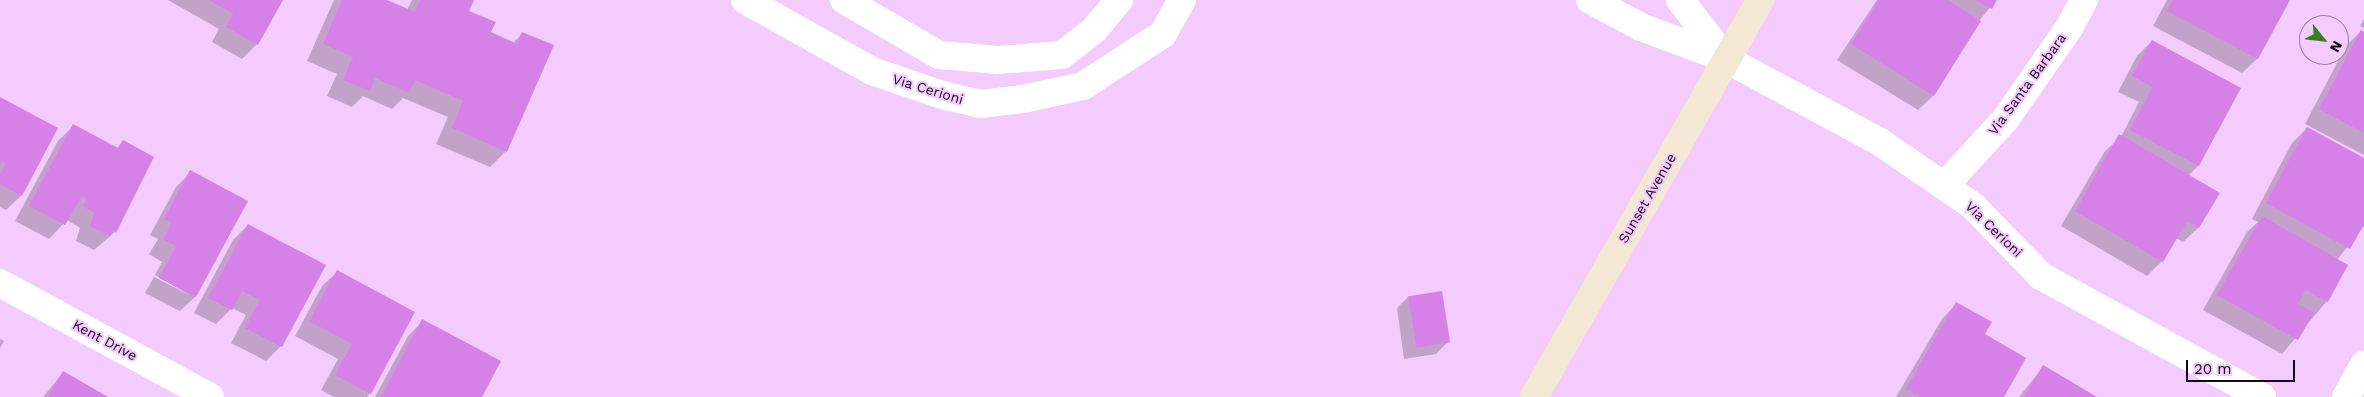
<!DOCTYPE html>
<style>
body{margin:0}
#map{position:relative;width:2364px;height:397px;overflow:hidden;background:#f3cbfc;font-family:"Work Sans",sans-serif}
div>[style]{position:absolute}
.shadow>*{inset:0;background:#0003}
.building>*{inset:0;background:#d681e8;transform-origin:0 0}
.minor>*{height:28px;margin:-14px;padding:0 14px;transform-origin:14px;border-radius:14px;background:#fff}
.secondary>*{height:28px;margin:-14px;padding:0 14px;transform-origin:14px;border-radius:14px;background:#f4e8d4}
span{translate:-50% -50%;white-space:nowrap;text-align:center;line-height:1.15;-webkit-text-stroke:4px #f3cbfc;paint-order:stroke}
.street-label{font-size:14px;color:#17091a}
.north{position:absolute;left:2299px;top:15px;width:50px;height:50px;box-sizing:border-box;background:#f3cbfc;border:1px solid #9b7da2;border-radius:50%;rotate:119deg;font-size:14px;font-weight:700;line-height:20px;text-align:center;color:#17091a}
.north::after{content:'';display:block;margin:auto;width:18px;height:22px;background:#347e24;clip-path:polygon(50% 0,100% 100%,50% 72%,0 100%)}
.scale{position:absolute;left:2186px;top:360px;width:109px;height:22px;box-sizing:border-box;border:2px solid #17091a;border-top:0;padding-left:6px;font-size:15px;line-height:18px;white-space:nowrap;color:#17091a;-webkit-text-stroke:4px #f3cbfc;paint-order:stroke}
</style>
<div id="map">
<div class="shadow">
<i style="clip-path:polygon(168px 0,282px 0,257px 44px,242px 59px,212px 42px,219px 29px)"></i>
<i style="clip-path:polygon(334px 0,384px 0,407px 10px,412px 0,473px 0,468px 11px,489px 33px,513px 43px,523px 33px,506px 151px,490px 167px,436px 144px,448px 117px,403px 98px,392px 109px,363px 96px,352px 107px,327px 96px,337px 74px,307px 61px)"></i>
<i style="clip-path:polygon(1877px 0,1996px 0,1979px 21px,1933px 96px,1918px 110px,1837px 60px)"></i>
<i style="clip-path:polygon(2167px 0,2289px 0,2257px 59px,2242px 73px,2153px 26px)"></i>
<i style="clip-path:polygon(2364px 19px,2364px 28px,2360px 26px)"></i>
<i style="clip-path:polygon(2361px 31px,2364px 33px,2364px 155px,2305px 124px,2346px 46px)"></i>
<i style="clip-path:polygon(2152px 41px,2239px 88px,2198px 166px,2188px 176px,2218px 194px,2198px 228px,2183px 242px,2176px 238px,2162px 261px,2147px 276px,2061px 226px,2105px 151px,2121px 137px,2139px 102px,2118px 92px,2137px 56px)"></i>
<i style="clip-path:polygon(0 98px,56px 128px,21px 196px,6px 210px,0 207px)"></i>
<i style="clip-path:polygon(73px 126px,116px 149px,123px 142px,115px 232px,94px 250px,76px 241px,80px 228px,67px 220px,49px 239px,15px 221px,58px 141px)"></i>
<i style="clip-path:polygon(2307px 128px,2364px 159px,2364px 226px,2337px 260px,2327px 301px,2282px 354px,2203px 310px,2247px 232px,2258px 222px,2252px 219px,2292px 143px)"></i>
<i style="clip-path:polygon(191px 172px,246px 201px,195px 297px,180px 311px,145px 293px,154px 277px,191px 296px,155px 275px,162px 262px,149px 254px,158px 239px,150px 235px,176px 187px)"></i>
<i style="clip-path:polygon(248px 225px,281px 346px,266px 361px,231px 343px,246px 315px,232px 308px,216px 324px,194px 313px,233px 240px)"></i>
<i style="clip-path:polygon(337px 272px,370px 393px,367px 397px,334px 397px,321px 390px,338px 359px,295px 336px,322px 286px)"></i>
<i style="clip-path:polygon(1409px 296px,1448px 342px,1436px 354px,1404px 359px,1397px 308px)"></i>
<i style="clip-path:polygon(1956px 304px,2003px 397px,1896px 397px,1942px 319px)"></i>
<i style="clip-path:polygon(423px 321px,481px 397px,375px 397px,408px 336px)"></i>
<i style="clip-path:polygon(0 339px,4px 341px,0 348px)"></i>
<i style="clip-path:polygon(2043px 367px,2094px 397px,2019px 397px)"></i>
<i style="clip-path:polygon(63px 373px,106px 397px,43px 397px)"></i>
</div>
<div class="building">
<i style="clip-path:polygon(209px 0,283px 0,258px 45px,226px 27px,233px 14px)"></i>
<i style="clip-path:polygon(342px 0,387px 0,415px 12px,420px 0,474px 0,469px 11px,496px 22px,491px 32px,517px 44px,522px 32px,554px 45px,507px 152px,452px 128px,463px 101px,415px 80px,409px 93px,375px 78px,370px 91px,343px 80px,353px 57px,323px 44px)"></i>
<i style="clip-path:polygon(1879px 0,1948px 0,1981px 21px,1934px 96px,1851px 44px)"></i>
<i style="clip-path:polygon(1975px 0,1997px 0,1992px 9px)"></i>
<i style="clip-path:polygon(2173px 0,2290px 0,2258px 59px,2167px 11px)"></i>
<i style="clip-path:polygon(2361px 30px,2364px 32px,2364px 133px,2319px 109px)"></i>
<i style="clip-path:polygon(2152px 40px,2241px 88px,2199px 166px,2130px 130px,2153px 87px,2132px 76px)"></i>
<i style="clip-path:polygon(0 97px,58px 128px,22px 196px,0 184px,0 174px,6px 164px,2px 161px,0 165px)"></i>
<i style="clip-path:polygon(73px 124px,118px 148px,123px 140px,154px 157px,116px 233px,113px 230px,110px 236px,90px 226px,94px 213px,83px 206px,87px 199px,82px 196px,65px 225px,29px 206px)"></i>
<i style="clip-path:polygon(2307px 127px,2364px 158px,2364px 224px,2350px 249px,2266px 203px)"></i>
<i style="clip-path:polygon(2119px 134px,2220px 193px,2199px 228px,2187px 221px,2163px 262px,2075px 211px)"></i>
<i style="clip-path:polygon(190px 170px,248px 201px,196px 297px,159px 278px,176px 246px,163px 239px,172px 223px,164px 219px)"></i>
<i style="clip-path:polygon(2262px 216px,2348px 265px,2328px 302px,2306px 290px,2298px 304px,2314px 313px,2298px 340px,2217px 295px)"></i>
<i style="clip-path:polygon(248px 224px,326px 265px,282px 347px,245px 328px,260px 300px,242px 291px,232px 310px,208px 298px)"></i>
<i style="clip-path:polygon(337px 270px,415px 312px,371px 394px,335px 375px,352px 344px,309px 321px)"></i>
<i style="left:1442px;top:291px;width:52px;height:34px;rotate:81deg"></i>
<i style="clip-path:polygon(1956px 302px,1992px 322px,1985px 334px,2026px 358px,2004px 397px,1920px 397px,1906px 389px)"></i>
<i style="clip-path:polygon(422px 319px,501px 361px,482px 397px,381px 397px)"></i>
<i style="clip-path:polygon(2043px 365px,2097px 397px,2024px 397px)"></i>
<i style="clip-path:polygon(63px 371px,108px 397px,48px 397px)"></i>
</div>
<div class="minor">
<i style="left:745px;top:0;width:145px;rotate:29.2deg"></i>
<i style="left:872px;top:71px;width:74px;rotate:18.9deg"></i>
<i style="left:942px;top:95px;width:39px;rotate:13deg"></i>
<i style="left:980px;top:104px;width:43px;rotate:-6.6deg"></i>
<i style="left:1023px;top:99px;width:61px;rotate:-12.2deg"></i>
<i style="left:1083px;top:86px;width:95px;rotate:-33deg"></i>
<i style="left:1163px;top:34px;width:39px;rotate:-61deg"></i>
<i style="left:844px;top:0;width:110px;rotate:30.1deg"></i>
<i style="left:939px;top:55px;width:59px;rotate:4.8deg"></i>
<i style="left:998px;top:60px;width:64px;rotate:-4.5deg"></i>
<i style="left:1062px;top:55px;width:41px;rotate:-38deg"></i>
<i style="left:1094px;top:30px;width:39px;rotate:-50deg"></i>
<i style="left:1590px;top:0;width:58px;rotate:27.9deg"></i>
<i style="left:1641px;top:27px;width:91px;rotate:20.6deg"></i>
<i style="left:1726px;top:59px;width:175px;rotate:28.3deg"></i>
<i style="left:1880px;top:142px;width:113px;rotate:34.5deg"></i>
<i style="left:1973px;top:206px;width:98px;rotate:45.8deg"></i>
<i style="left:2041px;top:276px;width:252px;rotate:28.7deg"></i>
<i style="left:1680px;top:0;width:75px;rotate:52.1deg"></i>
<i style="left:1944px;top:186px;width:90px;rotate:-47.3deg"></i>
<i style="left:2005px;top:120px;width:112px;rotate:-55.2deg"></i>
<i style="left:2069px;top:28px;width:32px;rotate:-62deg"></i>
<i style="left:0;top:283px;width:239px;rotate:28.5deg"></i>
<i style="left:2346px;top:397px;width:37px;rotate:-61deg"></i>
</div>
<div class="secondary">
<i style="left:1534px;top:397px;width:457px;rotate:-60.3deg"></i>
</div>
<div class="street-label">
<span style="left:2027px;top:84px;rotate:-54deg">Via Santa Barbara</span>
<span style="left:928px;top:89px;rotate:17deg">Via Cerioni</span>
<span style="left:1647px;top:198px;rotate:-60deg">Sunset Avenue</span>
<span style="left:1994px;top:229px;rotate:44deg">Via Cerioni</span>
<span style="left:105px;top:340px;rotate:28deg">Kent Drive</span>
</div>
<div class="north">N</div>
<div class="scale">20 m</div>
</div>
